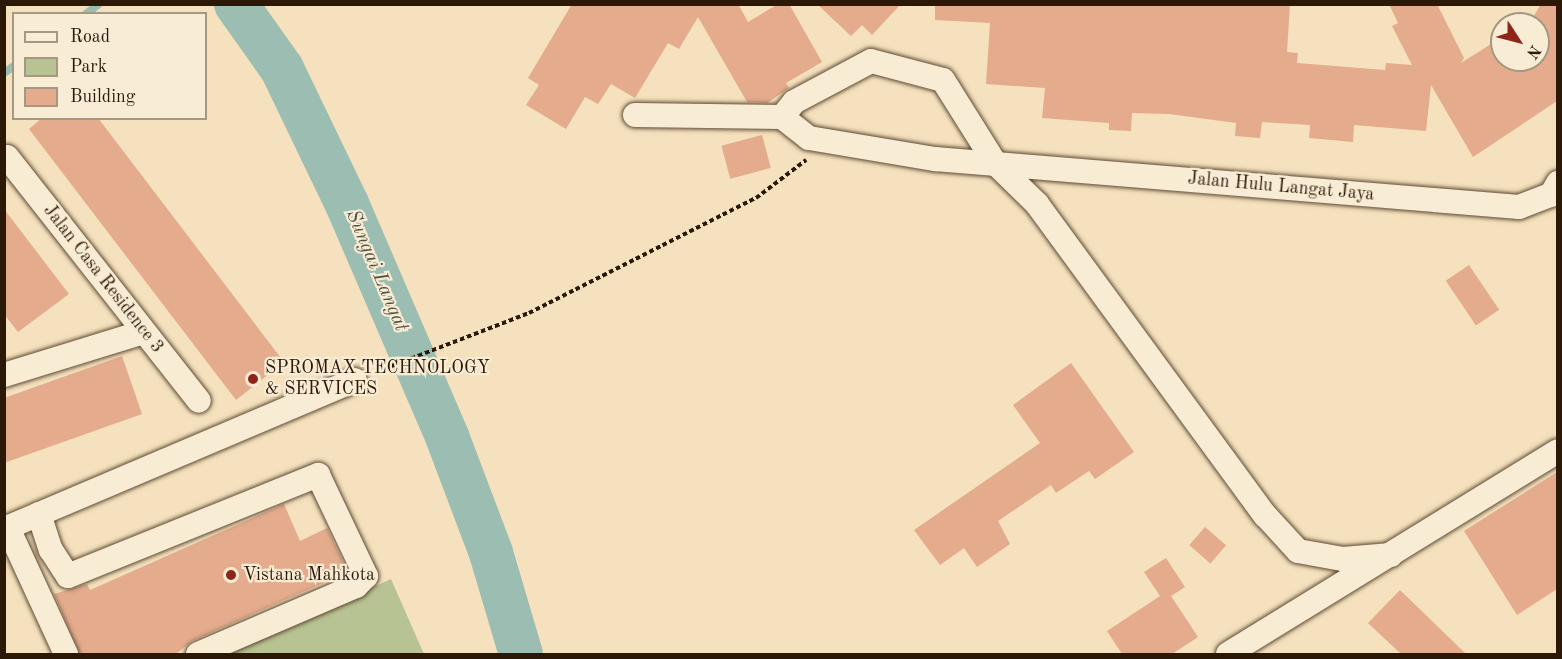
<!DOCTYPE html>
<style>
body{margin:0}
#map{position:relative;width:1562px;height:659px;overflow:hidden;background:#f5e1bd;font-family:"Old Standard TT",serif}
div>[style]{position:absolute}
.green>*{inset:0;background:#b8c393}
.stream>*{height:8px;margin:-4px;padding:0 4px;transform-origin:4px;border-radius:4px;background:#9cbdb2}
.river>*{height:44px;margin:-22px;padding:0 22px;transform-origin:22px;border-radius:22px;background:#9cbdb2}
.building>*{inset:0;background:#e4ab8d;transform-origin:0 0}
.path>*{height:4px;margin-top:-2px;transform-origin:0;background:repeating-linear-gradient(90deg,#2c1807 0 4.5px,transparent 0 7.5px)}
.roads{filter:drop-shadow(0 0 2px #5e4a34) drop-shadow(0 0 2px #5e4a34)}
.minor>*{height:24px;margin:-12px;padding:0 12px;transform-origin:12px;border-radius:12px;background:#f8ecd4}
.dots>*{width:16px;height:16px;translate:-50% -50%;box-sizing:border-box;border:3px solid #f8ecd4;border-radius:50%}
span{translate:-50% -50%;white-space:nowrap;text-align:center;line-height:1.15;-webkit-text-stroke:4.5px #f8ecd4;paint-order:stroke}
.street-label{font-size:18px;color:#2c1807}
.poi-label{font-size:18px;color:#2c1807}
.left{translate:0 -50%;text-align:left}
.water-label{font-size:20px;color:#535243;font-style:italic}
.frame{position:absolute;inset:0;border:6px solid #2c1807;pointer-events:none}
.legend{position:absolute;left:12px;top:12px;width:195px;height:108px;box-sizing:border-box;background:#f8ecd4;border:2px solid #a69782;margin:0;padding:8px 10px;list-style:none;font-size:18px;color:#2c1807}
.legend li{display:flex;align-items:center;gap:12px;height:30px}
.legend b{width:30px;border:2px solid #a69782}
.north{position:absolute;left:1490px;top:12px;width:60px;height:60px;box-sizing:border-box;background:#f8ecd4;border:2px solid #a69782;border-radius:50%;rotate:126deg;font-size:16px;font-weight:700;line-height:24px;text-align:center;color:#2c1807}
.north::after{content:'';display:block;margin:auto;width:21px;height:27px;background:#8f2418;clip-path:polygon(50% 0,100% 100%,50% 72%,0 100%)}
</style>
<div id="map">
<div class="green">
<i style="clip-path:polygon(391px 579px,424px 654px,230px 654px)"></i>
</div>
<div class="stream">
<i style="left:86px;top:14px;width:16px;rotate:-38deg"></i>
<i style="left:4px;top:73px;width:12px;rotate:-35deg"></i>
</div>
<div class="river">
<i style="left:236px;top:4px;width:80px;rotate:54.7deg"></i>
<i style="left:282px;top:69px;width:150px;rotate:64.3deg"></i>
<i style="left:347px;top:204px;width:256px;rotate:66.7deg"></i>
<i style="left:448px;top:439px;width:122px;rotate:69.3deg"></i>
<i style="left:491px;top:553px;width:105px;rotate:73.5deg"></i>
</div>
<div class="building">
<i style="clip-path:polygon(572px 4px,738px 4px,748px 22px,778px 4px,789px 4px,822px 62px,786px 83px,789px 88px,767px 103px,747px 102px,698px 17px,679px 49px,668px 43px,635px 98px,611px 84px,598px 104px,585px 97px,566px 129px,526px 105px,539px 85px,528px 78px)"></i>
<i style="clip-path:polygon(817px 4px,901px 4px,872px 35px,862px 25px,851px 36px)"></i>
<i style="clip-path:polygon(935px 4px,1290px 4px,1287px 52px,1298px 53px,1297px 63px,1385px 70px,1386px 63px,1412px 65px,1392px 26px,1398px 23px,1389px 4px,1437px 4px,1464px 58px,1461px 63px,1502px 37px,1502px 60px,1538px 60px,1538px 24px,1529px 24px,1541px 4px,1557px 4px,1557px 101px,1473px 157px,1431px 85px,1426px 131px,1354px 125px,1353px 142px,1309px 138px,1310px 125px,1262px 122px,1260px 138px,1235px 136px,1236px 123px,1169px 114px,1132px 113px,1131px 131px,1109px 130px,1109px 123px,1042px 118px,1045px 88px,986px 84px,990px 23px,935px 20px)"></i>
<i style="clip-path:polygon(42px 118px,98px 118px,284px 362px,236px 400px,29px 129px)"></i>
<i style="left:762px;top:135px;width:34px;height:42px;rotate:75deg"></i>
<i style="clip-path:polygon(4px 209px,69px 294px,18px 332px,4px 314px)"></i>
<i style="left:1469px;top:265px;width:54px;height:28px;rotate:56deg"></i>
<i style="clip-path:polygon(122px 356px,142px 414px,4px 463px,4px 398px)"></i>
<i style="clip-path:polygon(1071px 363px,1134px 452px,1095px 479px,1089px 471px,1056px 493px,1051px 485px,998px 521px,1010px 544px,977px 567px,964px 548px,940px 565px,914px 530px,1040px 443px,1013px 405px)"></i>
<i style="clip-path:polygon(1557px 472px,1557px 589px,1517px 615px,1464px 531px)"></i>
<i style="clip-path:polygon(284px 504px,300px 541px,327px 528px,348px 572px,192px 641px,176px 654px,80px 654px,54px 594px,87px 584px,90px 590px)"></i>
<i style="left:1205px;top:527px;width:28px;height:24px;rotate:41deg"></i>
<i style="clip-path:polygon(1166px 558px,1185px 587px,1171px 596px,1198px 637px,1172px 654px,1122px 654px,1107px 631px,1160px 596px,1144px 572px)"></i>
<i style="clip-path:polygon(1400px 590px,1466px 654px,1401px 654px,1368px 623px)"></i>
</div>
<div class="path">
<i style="left:376px;top:372px;width:164px;rotate:-21.1deg"></i>
<i style="left:529px;top:313px;width:254px;rotate:-26.9deg"></i>
<i style="left:756px;top:198px;width:63px;rotate:-37.2deg"></i>
</div>
<div class="roads">
<div class="minor">
<i style="left:635px;top:115px;width:147px;rotate:0.8deg"></i>
<i style="left:782px;top:117px;width:19px;rotate:-51deg"></i>
<i style="left:794px;top:102px;width:87px;rotate:-28deg"></i>
<i style="left:871px;top:61px;width:74px;rotate:14.8deg"></i>
<i style="left:943px;top:80px;width:98px;rotate:57.9deg"></i>
<i style="left:995px;top:163px;width:59px;rotate:44.3deg"></i>
<i style="left:1037px;top:204px;width:386px;rotate:53.8deg"></i>
<i style="left:1265px;top:515px;width:49px;rotate:47.5deg"></i>
<i style="left:1298px;top:551px;width:46px;rotate:10.1deg"></i>
<i style="left:1343px;top:559px;width:48px;rotate:-4.8deg"></i>
<i style="left:782px;top:117px;width:34px;rotate:38deg"></i>
<i style="left:809px;top:138px;width:128px;rotate:9.5deg"></i>
<i style="left:935px;top:159px;width:586px;rotate:4.7deg"></i>
<i style="left:1519px;top:207px;width:34px;rotate:-21deg"></i>
<i style="left:1551px;top:195px;width:14px;rotate:-60deg"></i>
<i style="left:7px;top:157px;width:310px;rotate:51.8deg"></i>
<i style="left:4px;top:375px;width:146px;rotate:-17.1deg"></i>
<i style="left:39px;top:514px;width:38px;rotate:72deg"></i>
<i style="left:51px;top:550px;width:31px;rotate:57deg"></i>
<i style="left:68px;top:576px;width:270px;rotate:-22deg"></i>
<i style="left:318px;top:475px;width:112px;rotate:64.6deg"></i>
<i style="left:366px;top:576px;width:14px;rotate:135deg"></i>
<i style="left:356px;top:586px;width:172px;rotate:156.7deg"></i>
<i style="left:8px;top:528px;width:139px;rotate:65.3deg"></i>
<i style="left:4px;top:529px;width:381px;rotate:-23deg"></i>
<i style="left:1228px;top:654px;width:387px;rotate:-31.6deg"></i>
</div>
</div>
<div class="dots">
<i style="left:253px;top:379px;background:#8f2418"></i>
<i style="left:231px;top:575px;background:#8f2418"></i>
</div>
<div class="street-label">
<span style="left:1281px;top:187px;rotate:5deg">Jalan Hulu Langat Jaya</span>
<span style="left:103px;top:279px;rotate:52deg">Jalan Casa Residence 3</span>
</div>
<div class="poi-label">
<span class="left" style="left:265px;top:379px">SPROMAX TECHNOLOGY<br>&amp; SERVICES</span>
<span class="left" style="left:243px;top:575px">Vistana Mahkota</span>
</div>
<div class="water-label">
<span style="left:376px;top:271px;rotate:67deg">Sungai Langat</span>
</div>
<div class="frame"></div>
<ul class="legend">
<li><b style="height:8px;background:#f8ecd4"></b>Road</li>
<li><b style="height:16px;background:#b8c393"></b>Park</li>
<li><b style="height:16px;background:#e4ab8d"></b>Building</li>
</ul>
<div class="north">N</div>
</div>
